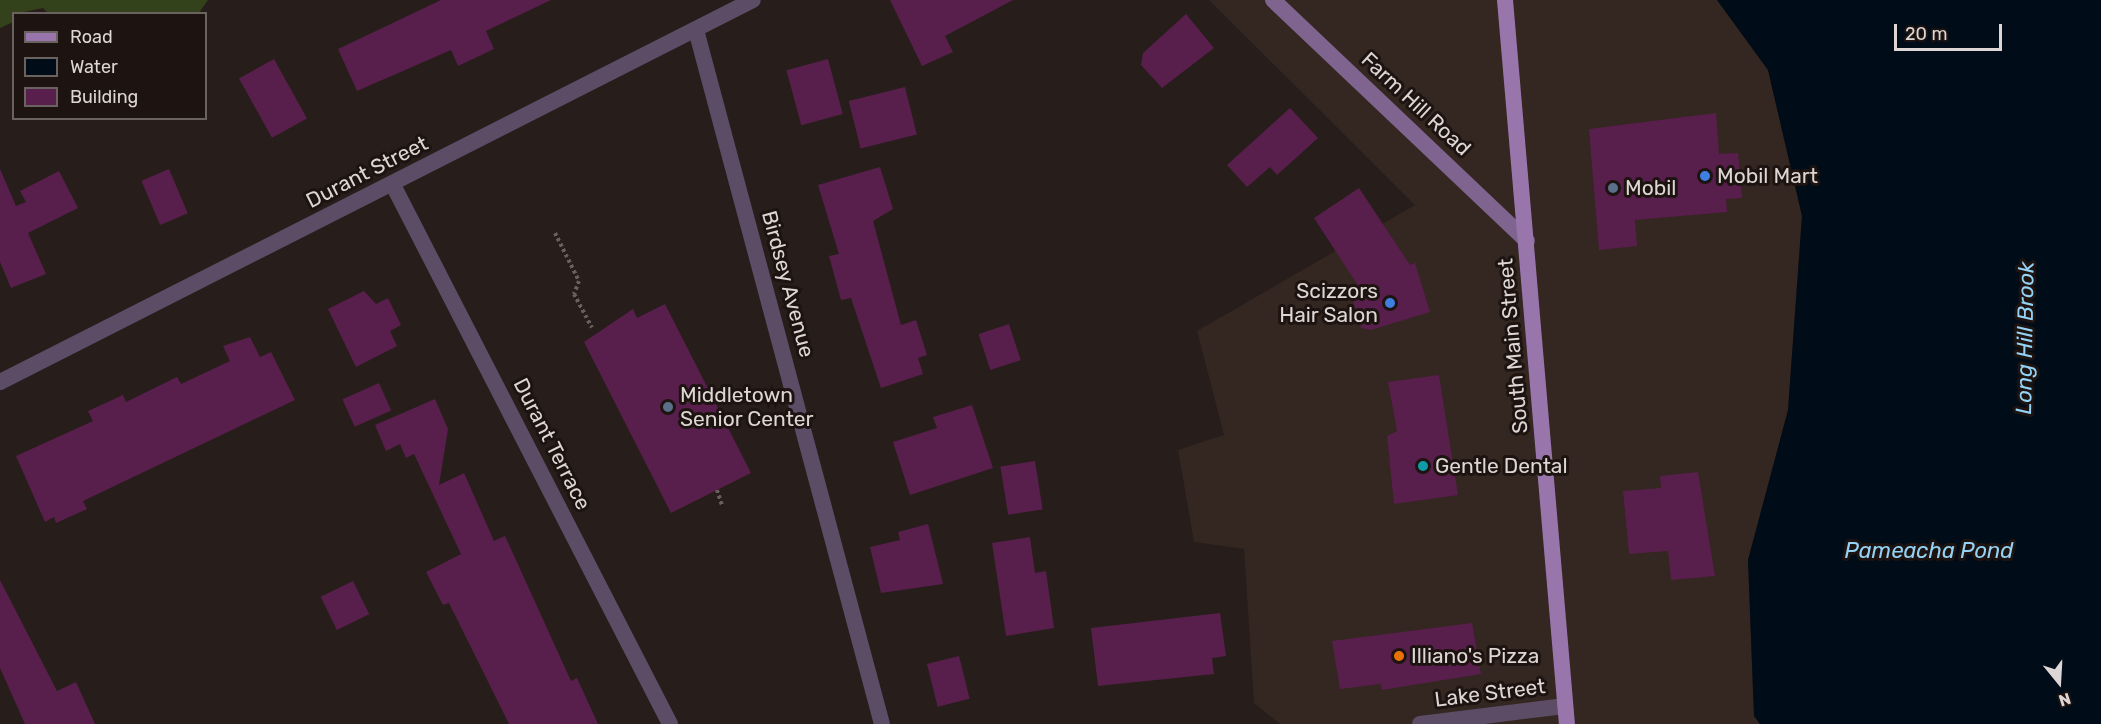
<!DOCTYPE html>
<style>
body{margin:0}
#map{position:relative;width:2101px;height:724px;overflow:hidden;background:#271d1a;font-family:Rubik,sans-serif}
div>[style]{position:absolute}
.built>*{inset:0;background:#342620}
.green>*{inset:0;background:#34421b}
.water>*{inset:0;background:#000c18}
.building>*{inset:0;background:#581f4c;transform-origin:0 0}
.path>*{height:4px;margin-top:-2px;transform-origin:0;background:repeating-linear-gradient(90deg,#69605e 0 3px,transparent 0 6px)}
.minor>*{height:16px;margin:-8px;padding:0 8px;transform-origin:8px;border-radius:8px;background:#5c4c66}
.secondary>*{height:16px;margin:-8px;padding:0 8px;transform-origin:8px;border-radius:8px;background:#7e648e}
.primary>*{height:16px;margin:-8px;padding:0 8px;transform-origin:8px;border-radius:8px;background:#9876ac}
.dots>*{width:16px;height:16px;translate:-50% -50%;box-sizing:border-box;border:3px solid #1d1411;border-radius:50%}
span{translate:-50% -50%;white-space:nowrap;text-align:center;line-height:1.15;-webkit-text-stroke:6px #1d1411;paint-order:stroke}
.street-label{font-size:21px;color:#ddd6d4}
.poi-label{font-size:21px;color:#ddd6d4}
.left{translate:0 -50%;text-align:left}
.right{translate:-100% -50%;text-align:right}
.water-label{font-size:22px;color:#95d3f6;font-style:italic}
.legend{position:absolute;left:12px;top:12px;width:195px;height:108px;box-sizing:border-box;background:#1d1411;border:2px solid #6a625f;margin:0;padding:8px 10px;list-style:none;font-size:18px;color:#ddd6d4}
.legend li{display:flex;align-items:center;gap:12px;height:30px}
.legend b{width:30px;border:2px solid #6a625f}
.north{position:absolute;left:2029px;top:652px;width:60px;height:60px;-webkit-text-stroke:4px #1d1411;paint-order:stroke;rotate:162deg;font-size:16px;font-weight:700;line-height:24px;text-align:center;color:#ddd6d4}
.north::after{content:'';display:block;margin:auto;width:21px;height:27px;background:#ddd6d4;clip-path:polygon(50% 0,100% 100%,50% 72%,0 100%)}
.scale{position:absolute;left:1894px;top:24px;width:108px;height:27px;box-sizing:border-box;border:3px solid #ddd6d4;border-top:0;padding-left:8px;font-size:18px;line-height:21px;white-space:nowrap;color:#ddd6d4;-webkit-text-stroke:4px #1d1411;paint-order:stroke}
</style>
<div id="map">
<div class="built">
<i style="clip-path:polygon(1209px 0,1717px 0,1768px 70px,1802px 216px,1788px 410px,1748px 560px,1754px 716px,1760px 724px,1280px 724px,1254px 703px,1244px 549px,1194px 542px,1178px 450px,1224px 435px,1197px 331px,1415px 205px)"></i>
</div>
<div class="green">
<i style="clip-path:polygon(0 0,208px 0,198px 14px,49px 14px,43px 8px,14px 14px,13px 22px,0 28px)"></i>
</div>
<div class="water">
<i style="clip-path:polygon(1717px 0,2101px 0,2101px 724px,1760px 724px,1754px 716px,1748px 560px,1788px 410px,1802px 216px,1768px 70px)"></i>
</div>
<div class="building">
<i style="clip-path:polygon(441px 0,551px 0,486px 31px,494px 49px,458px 66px,451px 50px,357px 91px,338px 49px)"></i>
<i style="clip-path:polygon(890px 0,1013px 0,945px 36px,953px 52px,922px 66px)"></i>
<i style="clip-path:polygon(1186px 14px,1214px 48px,1162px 88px,1141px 65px,1143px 53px)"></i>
<i style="left:274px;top:59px;width:68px;height:40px;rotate:61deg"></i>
<i style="left:828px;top:59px;width:57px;height:43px;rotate:75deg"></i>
<i style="left:905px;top:87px;width:49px;height:58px;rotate:76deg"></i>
<i style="clip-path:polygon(1290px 108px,1318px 138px,1277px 175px,1270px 167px,1247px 187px,1227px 165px)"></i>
<i style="clip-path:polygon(1716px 113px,1719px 154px,1738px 153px,1742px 198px,1726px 199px,1727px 212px,1635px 220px,1637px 246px,1599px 250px,1589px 129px)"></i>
<i style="clip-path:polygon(880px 167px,893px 209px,873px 221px,901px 325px,916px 320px,927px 355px,918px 358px,923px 374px,881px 388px,851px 298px,841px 300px,829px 256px,839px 254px,818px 185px)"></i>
<i style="clip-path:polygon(0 169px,16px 206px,26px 202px,20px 191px,59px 171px,78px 208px,28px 233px,46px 274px,11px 288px,0 262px)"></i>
<i style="left:169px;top:169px;width:48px;height:30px;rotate:67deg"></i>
<i style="clip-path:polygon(1359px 188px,1410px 265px,1415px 263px,1430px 312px,1371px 330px,1361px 328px,1351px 294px,1361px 290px,1314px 218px)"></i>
<i style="clip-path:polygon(364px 291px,376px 304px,388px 298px,401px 325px,390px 331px,397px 346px,356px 367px,328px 309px)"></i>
<i style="clip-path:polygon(665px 304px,751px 473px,671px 513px,584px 342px,633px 309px,637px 318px)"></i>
<i style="left:1009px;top:324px;width:38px;height:32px;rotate:72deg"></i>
<i style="clip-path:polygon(250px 337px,260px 357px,271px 352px,295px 400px,83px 501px,87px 509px,56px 523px,54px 517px,45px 522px,16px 456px,93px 421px,88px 411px,123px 395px,126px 402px,177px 377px,181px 384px,230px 361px,223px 346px)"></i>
<i style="clip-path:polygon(1439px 375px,1458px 495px,1394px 504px,1387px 436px,1397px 431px,1388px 382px)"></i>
<i style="left:379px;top:383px;width:30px;height:40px;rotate:66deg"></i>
<i style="clip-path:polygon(435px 399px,448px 429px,439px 485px,464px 473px,494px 541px,505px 536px,571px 681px,577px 678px,598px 724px,509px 724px,449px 603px,443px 605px,426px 572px,461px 554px,414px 454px,406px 458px,400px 444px,386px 451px,375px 425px)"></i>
<i style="clip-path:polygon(972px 405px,993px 468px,910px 495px,893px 442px,937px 428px,933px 417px)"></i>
<i style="left:1035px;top:461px;width:49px;height:35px;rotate:81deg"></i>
<i style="clip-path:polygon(1698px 472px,1715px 576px,1671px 580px,1668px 551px,1629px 554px,1623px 491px,1661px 488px,1660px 476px)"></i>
<i style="clip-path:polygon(928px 524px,943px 584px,881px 593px,870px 547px,900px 540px,898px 532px)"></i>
<i style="clip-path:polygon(1030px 537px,1035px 573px,1046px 571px,1054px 628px,1006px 636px,992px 543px)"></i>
<i style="clip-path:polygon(0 580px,57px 691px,76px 682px,95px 724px,25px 724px,0 668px)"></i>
<i style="left:353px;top:581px;width:37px;height:36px;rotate:64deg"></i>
<i style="clip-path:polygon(1220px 613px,1226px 656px,1212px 658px,1214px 674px,1098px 686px,1091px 628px)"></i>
<i style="clip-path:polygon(1472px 623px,1481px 674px,1382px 690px,1381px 684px,1340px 689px,1332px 641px)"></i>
<i style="left:959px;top:656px;width:44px;height:33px;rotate:76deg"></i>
</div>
<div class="path">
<i style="left:555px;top:233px;width:54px;rotate:63.4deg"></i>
<i style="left:579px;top:281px;width:14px;rotate:111deg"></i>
<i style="left:574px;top:294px;width:38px;rotate:62deg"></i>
<i style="left:717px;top:490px;width:16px;rotate:72deg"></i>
</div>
<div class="minor">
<i style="left:696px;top:30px;width:718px;rotate:75deg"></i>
<i style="left:393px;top:185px;width:606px;rotate:62.8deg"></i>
<i style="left:0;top:382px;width:844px;rotate:-26.9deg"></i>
<i style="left:1420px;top:724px;width:146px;rotate:-7.1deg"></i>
</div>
<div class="secondary">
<i style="left:1273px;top:0;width:350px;rotate:43.5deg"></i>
</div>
<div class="primary">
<i style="left:1505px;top:0;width:727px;rotate:85.11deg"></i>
</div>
<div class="dots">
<i style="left:1705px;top:176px;background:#3f7fe0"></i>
<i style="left:1613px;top:188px;background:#5c6f8a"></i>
<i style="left:1390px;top:303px;background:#3f7fe0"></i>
<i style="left:668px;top:407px;background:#5c6f8a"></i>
<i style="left:1423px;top:466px;background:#0f9aa8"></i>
<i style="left:1399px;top:656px;background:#e8710a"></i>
</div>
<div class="street-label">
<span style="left:1416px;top:104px;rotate:43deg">Farm Hill Road</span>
<span style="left:367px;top:172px;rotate:-27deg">Durant Street</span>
<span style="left:788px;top:284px;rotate:75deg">Birdsey Avenue</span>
<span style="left:1513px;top:346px;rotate:-95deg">South Main Street</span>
<span style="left:552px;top:444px;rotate:63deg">Durant Terrace</span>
<span style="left:1490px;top:693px;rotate:-7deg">Lake Street</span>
</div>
<div class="poi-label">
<span class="left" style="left:1717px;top:176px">Mobil Mart</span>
<span class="left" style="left:1625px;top:188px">Mobil</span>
<span class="right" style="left:1378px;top:303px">Scizzors<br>Hair Salon</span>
<span class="left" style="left:680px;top:407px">Middletown<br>Senior Center</span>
<span class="left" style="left:1435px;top:466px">Gentle Dental</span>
<span class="left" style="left:1411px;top:656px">Illiano's Pizza</span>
</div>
<div class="water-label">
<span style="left:2025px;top:338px;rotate:-89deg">Long Hill Brook</span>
<span style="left:1929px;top:551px">Pameacha Pond</span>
</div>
<ul class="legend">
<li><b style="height:8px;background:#9876ac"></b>Road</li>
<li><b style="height:16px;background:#000c18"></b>Water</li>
<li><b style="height:16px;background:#581f4c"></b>Building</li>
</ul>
<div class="north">N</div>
<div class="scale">20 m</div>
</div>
